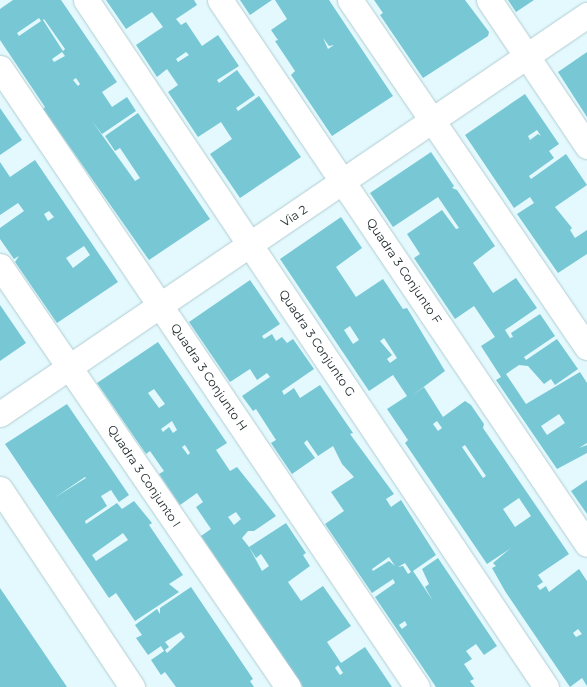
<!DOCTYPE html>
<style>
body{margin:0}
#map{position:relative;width:587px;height:687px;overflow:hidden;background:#e3f9fd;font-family:Montserrat,sans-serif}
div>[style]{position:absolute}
.building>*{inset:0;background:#77c7d5}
.roads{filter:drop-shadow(0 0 1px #b2cdd2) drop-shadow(0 0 1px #b2cdd2)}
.street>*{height:25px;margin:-12.5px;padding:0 12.5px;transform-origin:12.5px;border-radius:12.5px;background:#fff}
span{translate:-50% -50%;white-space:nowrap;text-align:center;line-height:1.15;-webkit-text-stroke:4px #fff;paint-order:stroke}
.street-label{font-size:12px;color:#1c2628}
</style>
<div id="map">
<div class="building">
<i style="clip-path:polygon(evenodd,13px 0,61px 0,117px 82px,102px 92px,112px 107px,127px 97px,136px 111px,102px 134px,92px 121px,135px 181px,140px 178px,120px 148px,115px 151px,105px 136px,138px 113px,210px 219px,149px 260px,43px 109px,45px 107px,0 40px,0 9px,13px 0,39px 18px,41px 21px,19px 36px,17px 33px,39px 18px,13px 0,44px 19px,65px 49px,63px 51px,43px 20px,44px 19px,13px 0,62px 52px,65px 56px,54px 62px,52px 59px,62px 52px,13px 0,76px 78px,80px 84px,78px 86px,73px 80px,76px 78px)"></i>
<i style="clip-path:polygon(evenodd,106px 0,194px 0,197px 5px,176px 19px,181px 25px,186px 22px,202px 46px,218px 35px,239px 66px,217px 80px,219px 83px,237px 70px,255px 95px,236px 108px,238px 111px,259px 96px,301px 157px,240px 198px,210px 154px,232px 139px,221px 122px,198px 137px,168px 92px,178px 85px,167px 69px,157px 77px,136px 45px,163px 27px,152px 12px,126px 29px,106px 0,186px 52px,189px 55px,178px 62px,176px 59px,186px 52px)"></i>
<i style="clip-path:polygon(240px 0,272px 0,250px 15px)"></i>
<i style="clip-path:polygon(evenodd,275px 0,329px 0,393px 96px,332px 136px,291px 75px,295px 71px,275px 41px,278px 40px,271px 30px,287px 19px,275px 0,323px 38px,329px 46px,334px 45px,328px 49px,323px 38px)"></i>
<i style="clip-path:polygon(374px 0,465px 0,489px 32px,488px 36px,423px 78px,380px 15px,383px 13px)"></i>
<i style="clip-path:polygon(508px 0,534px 0,516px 12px)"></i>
<i style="clip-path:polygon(587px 52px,587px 117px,558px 72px)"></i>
<i style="clip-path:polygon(evenodd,525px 94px,559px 144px,549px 151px,554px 158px,529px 176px,531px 179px,566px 154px,587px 185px,555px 207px,572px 228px,570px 230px,575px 238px,587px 230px,587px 254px,558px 273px,517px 214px,534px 203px,530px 197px,514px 208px,465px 135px,525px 94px,537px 130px,541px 136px,538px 134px,530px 140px,528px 136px,537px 130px)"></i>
<i style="clip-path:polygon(0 108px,22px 140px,0 155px)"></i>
<i style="clip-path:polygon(evenodd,431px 152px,454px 186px,452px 188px,457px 190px,495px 246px,473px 263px,493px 293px,516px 278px,537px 308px,505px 330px,510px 338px,513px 337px,511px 333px,540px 314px,555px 336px,524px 357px,526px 360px,557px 339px,578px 369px,555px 385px,551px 379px,544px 384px,528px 366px,519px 365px,506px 374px,526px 404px,580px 372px,587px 383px,587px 443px,579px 448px,587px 445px,587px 453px,557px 469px,496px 380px,501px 377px,481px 346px,495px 337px,474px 306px,455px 319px,414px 258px,420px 254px,407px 234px,442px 210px,456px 229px,459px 228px,438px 197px,393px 227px,370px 193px,431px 152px,559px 414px,565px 423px,547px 435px,541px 426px,559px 414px)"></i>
<i style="clip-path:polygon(evenodd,35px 160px,118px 282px,57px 323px,15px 262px,19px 256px,14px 259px,0 239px,0 228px,24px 211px,18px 203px,0 215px,0 162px,10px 177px,35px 160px,49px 211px,54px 217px,48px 221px,44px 214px,49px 211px,35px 160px,84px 246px,90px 255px,73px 268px,66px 258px,84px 246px)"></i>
<i style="clip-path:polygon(evenodd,341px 217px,362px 248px,336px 267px,356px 297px,383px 279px,403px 309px,407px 308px,445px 371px,410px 397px,424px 387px,443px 417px,465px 401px,471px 405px,484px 424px,483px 428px,569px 554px,538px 575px,543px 582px,537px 586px,540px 590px,546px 586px,549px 592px,579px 569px,587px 581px,587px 686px,582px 678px,570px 687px,505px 591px,492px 568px,496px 566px,493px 563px,511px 548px,487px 564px,405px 443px,408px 440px,387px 409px,407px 396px,393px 375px,369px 391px,280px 259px,341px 217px,350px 326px,359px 340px,353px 344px,344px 330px,350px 326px,341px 217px,384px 338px,397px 358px,390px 363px,387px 359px,392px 355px,380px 341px,384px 338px,341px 217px,437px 421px,442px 428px,438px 431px,433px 424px,437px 421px,341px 217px,465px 445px,486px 476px,483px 478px,462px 447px,465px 445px,341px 217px,519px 498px,531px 516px,515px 527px,503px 509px,519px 498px,341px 217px,578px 629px,582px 634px,576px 637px,573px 633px,578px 629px)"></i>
<i style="clip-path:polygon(evenodd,250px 280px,280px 324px,262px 336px,264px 339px,272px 334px,276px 341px,282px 337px,287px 343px,293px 339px,314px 369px,282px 391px,284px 395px,294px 388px,300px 398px,320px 385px,353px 433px,350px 434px,394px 494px,386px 499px,391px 507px,401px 500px,436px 555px,413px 571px,433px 601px,425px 587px,429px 584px,422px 569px,438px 558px,497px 646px,484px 655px,476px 644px,466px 651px,472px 659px,464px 664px,474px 679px,470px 681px,475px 687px,436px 687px,375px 597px,395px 583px,393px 579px,372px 593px,325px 524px,344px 511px,331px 492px,354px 477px,342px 464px,333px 446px,318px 456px,307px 440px,304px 443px,315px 458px,292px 474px,271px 443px,276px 440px,256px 409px,253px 411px,242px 396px,270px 377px,267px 373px,257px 380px,250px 369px,230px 382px,189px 322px,250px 280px,389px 557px,395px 566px,389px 561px,373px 571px,372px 569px,389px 557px,250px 280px,405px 563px,411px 572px,408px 574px,403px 566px,398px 567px,405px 563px,250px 280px,405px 621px,407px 625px,402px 629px,399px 625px,405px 621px)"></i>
<i style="clip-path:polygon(0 305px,26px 343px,0 361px)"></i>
<i style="clip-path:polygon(evenodd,158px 342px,227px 443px,216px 450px,230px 471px,237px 467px,276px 516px,254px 531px,248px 531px,242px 538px,249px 547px,286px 523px,306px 553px,303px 555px,310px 566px,288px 582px,301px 601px,323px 586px,351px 626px,327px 642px,341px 663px,365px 647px,392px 687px,303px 687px,201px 536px,211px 529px,196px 507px,203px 502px,197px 493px,180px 505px,159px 474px,164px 471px,150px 451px,146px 454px,97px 383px,158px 342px,154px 389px,165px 404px,159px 408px,148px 393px,154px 389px,158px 342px,172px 421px,177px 430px,173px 433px,169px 427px,163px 432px,161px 429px,172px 421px,158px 342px,185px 445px,190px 453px,188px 455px,182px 447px,185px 445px,158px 342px,236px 512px,241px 519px,234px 525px,228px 517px,236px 512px,158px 342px,249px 547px,256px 558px,261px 554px,269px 566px,262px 571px,249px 547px,158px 342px,338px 665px,343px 673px,340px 675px,335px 668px,338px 665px)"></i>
<i style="clip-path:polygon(evenodd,67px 404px,129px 495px,119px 502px,111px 490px,101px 496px,107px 506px,85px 521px,86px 524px,117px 503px,122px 509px,134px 501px,152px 523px,149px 525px,183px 575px,169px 584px,179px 592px,135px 621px,116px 593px,109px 598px,5px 444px,67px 404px,85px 477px,86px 478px,54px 498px,85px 477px,67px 404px,123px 533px,128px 540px,96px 561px,92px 555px,123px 533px)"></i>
<i style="clip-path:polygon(587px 480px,587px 514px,571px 491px)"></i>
<i style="clip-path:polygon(evenodd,191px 587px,253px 679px,250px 681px,254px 687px,176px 687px,165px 672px,161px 675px,151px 660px,164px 651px,161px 646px,148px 655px,136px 638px,142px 635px,135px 625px,157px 609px,160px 614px,160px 608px,191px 587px,181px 632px,185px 637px,167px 653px,165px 650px,169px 647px,165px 642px,181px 632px)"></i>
<i style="clip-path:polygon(0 588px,67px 687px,0 687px)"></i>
</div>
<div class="roads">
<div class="street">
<i style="left:86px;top:0;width:827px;rotate:56.19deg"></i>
<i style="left:220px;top:0;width:656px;rotate:56deg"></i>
<i style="left:350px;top:0;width:420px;rotate:55.7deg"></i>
<i style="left:489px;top:0;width:176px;rotate:56.1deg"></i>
<i style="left:0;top:68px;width:746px;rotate:56.03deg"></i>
<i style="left:0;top:266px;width:510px;rotate:55.62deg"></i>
<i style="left:0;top:414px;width:710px;rotate:-34.21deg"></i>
<i style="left:0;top:489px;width:238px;rotate:56.3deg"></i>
</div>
</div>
<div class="street-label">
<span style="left:294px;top:216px;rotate:-34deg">Via 2</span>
<span style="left:404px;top:271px;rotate:56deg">Quadra 3 Conjunto F</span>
<span style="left:317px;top:343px;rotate:56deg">Quadra 3 Conjunto G</span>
<span style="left:209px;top:377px;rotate:56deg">Quadra 3 Conjunto H</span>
<span style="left:144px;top:476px;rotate:56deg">Quadra 3 Conjunto I</span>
</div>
</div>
